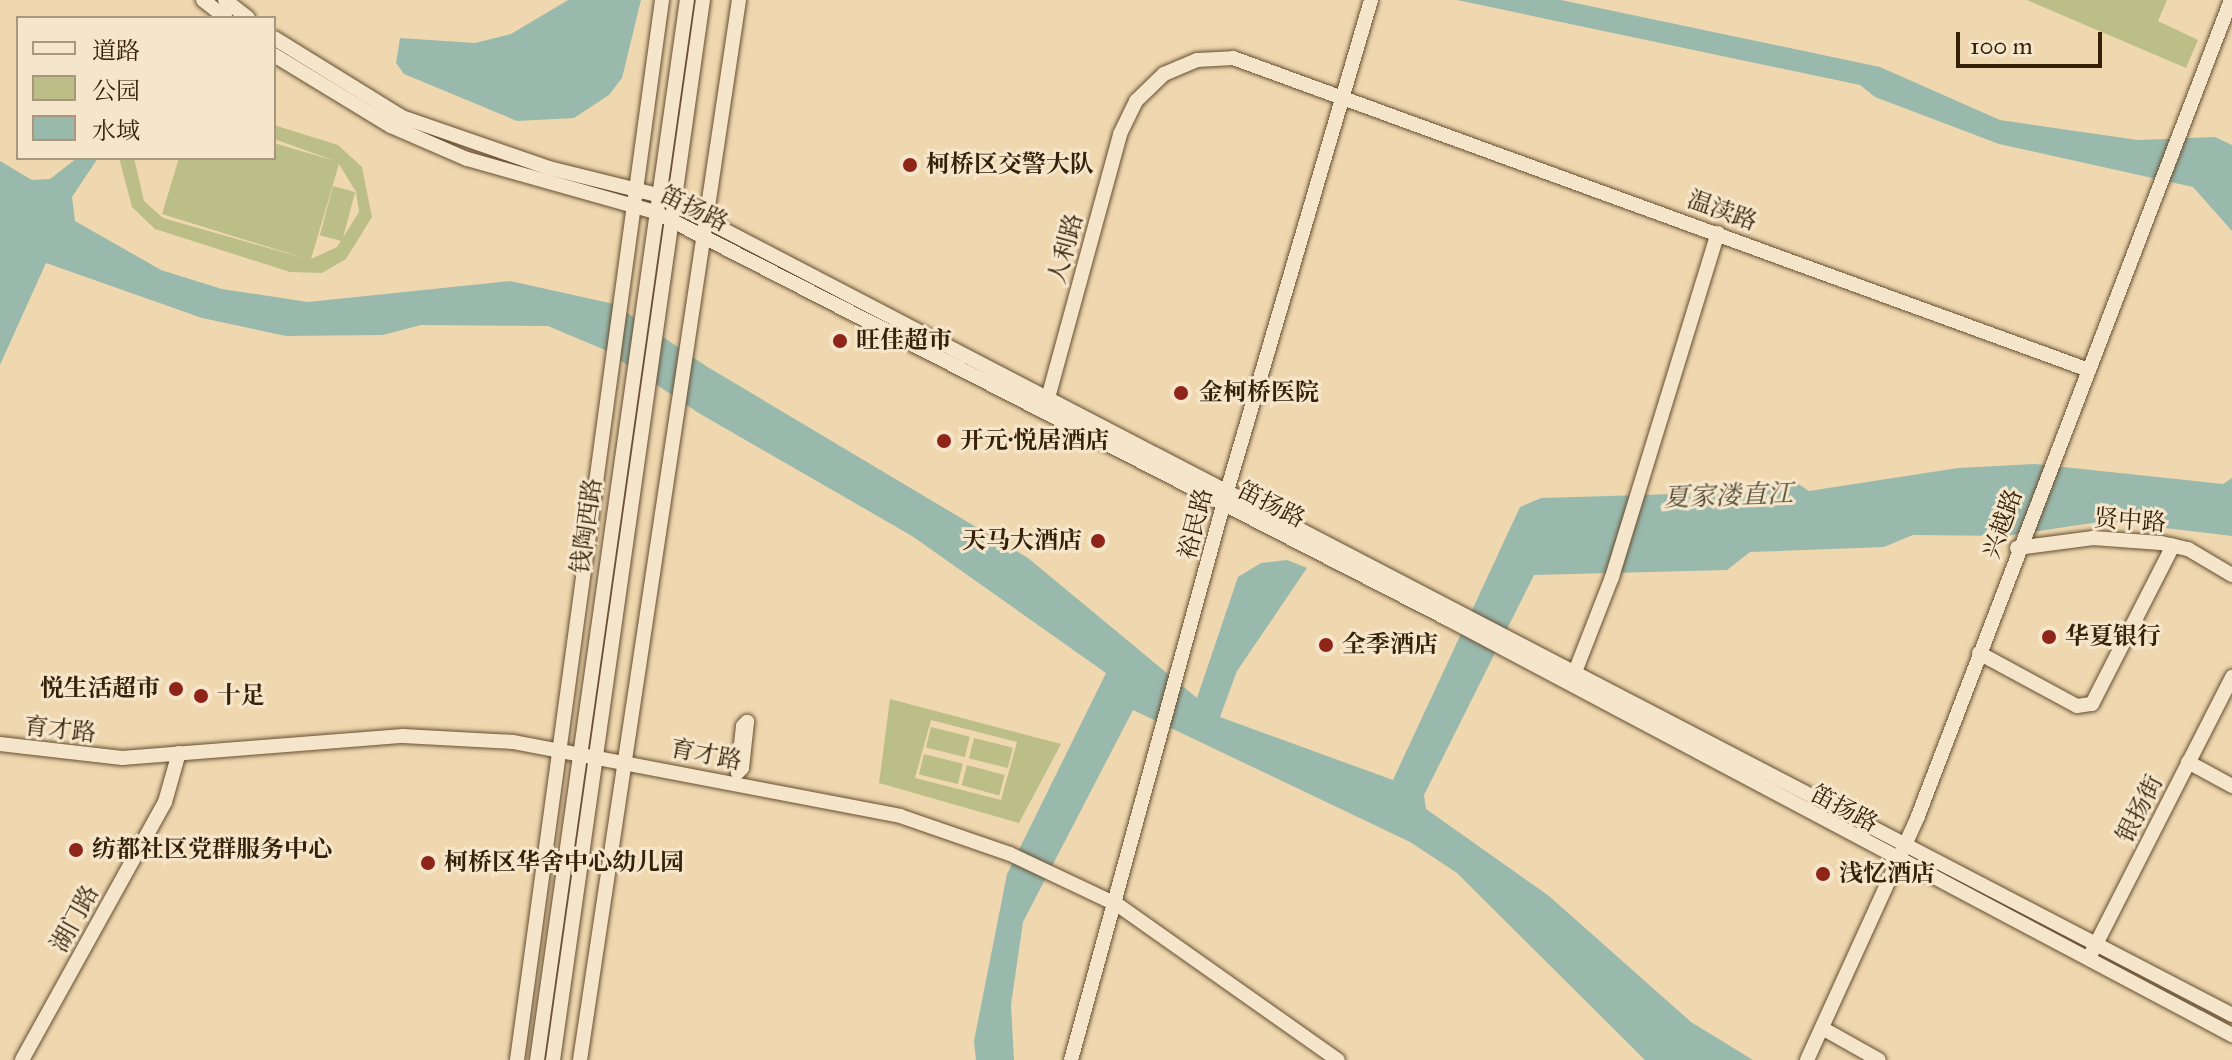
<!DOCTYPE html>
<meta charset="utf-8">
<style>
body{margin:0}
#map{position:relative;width:2232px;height:1060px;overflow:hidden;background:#efd8af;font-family:"IM FELL Great Primer","Noto Serif SC",serif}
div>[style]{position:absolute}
.green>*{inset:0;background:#bcbe88;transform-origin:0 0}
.water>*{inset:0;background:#9ab9ad}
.roads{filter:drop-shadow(0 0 2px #644e32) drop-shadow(0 0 2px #644e32)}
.minor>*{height:14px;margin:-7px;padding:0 7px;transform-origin:7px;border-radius:7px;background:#f5e6cb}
.dots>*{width:22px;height:22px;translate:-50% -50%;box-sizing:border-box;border:4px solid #f5e6cb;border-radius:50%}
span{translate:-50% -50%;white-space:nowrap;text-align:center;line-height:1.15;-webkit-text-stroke:6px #f5e6cb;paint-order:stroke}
.poi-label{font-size:24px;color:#352008;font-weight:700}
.left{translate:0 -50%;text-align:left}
.right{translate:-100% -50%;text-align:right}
.street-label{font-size:24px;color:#352008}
.water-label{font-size:26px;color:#534e3a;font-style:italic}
.legend{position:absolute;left:16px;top:16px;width:260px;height:144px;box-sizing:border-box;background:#f5e6cb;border:2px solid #a8977d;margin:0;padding:10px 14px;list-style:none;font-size:24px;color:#352008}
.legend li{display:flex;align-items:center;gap:16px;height:40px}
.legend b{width:40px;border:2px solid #a8977d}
.scale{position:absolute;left:1956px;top:32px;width:146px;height:36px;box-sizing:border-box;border:4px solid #352008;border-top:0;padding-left:10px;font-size:24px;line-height:28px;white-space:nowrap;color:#352008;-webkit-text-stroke:6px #f5e6cb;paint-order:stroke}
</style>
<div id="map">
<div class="green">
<i style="clip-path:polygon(2027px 0,2167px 0,2158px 21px,2198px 40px,2186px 68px)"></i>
<i style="clip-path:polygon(evenodd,274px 125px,338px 145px,362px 167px,372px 217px,346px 259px,322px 273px,290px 272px,155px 229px,132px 207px,119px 158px,134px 158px,144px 201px,163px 218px,307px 259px,162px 214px,179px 158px,274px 158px,274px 143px,335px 161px,274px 139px,274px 125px,339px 164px,356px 192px,359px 212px,337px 247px,311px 259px,339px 164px)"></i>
<i style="left:333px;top:186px;width:23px;height:51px;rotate:15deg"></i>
<i style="clip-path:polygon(evenodd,890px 699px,1061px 744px,1019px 823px,879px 783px,890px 699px,931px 720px,1017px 742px,1001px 800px,915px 778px,931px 720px)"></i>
<i style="left:931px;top:727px;width:40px;height:21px;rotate:14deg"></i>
<i style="left:974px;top:738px;width:40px;height:21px;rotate:14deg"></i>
<i style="left:924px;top:754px;width:40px;height:21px;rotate:14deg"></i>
<i style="left:967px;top:765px;width:39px;height:21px;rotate:15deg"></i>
</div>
<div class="water">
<i style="clip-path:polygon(568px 0,641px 0,622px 78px,609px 95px,574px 118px,517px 121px,404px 74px,396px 63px,400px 38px,475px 43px,511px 34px)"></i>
<i style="clip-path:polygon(1457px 0,1561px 0,1880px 67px,2000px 120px,2138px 140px,2215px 137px,2232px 145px,2232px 231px,2193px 187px,1999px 144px,1875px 97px,1860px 85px)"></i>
<i style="clip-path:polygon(77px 158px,98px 158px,72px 197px,75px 221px,161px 270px,222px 289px,308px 302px,510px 281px,614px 304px,706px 366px,1028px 558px,1197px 698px,1238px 577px,1261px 563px,1287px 560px,1307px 568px,1237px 671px,1220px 717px,1393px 780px,1520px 507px,1541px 498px,1742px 492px,1797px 483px,1809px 491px,1958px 468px,2035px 464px,2223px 484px,2232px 478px,2232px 536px,2106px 521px,2006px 536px,1913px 535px,1884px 547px,1750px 552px,1727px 570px,1534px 575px,1424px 795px,1426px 809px,1549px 896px,1691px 1022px,1753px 1060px,1645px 1060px,1457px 873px,1410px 842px,1133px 710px,1023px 922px,1011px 1005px,1014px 1060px,976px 1060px,974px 1041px,1007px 874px,1106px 673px,912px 536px,697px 412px,605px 350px,548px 326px,421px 325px,383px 335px,286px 336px,202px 318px,46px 263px,0 365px,0 161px,32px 180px,50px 179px)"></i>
</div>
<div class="roads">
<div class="minor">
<i style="left:203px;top:0;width:29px;rotate:38deg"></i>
<i style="left:225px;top:0;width:29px;rotate:38deg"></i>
<i style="left:274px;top:38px;width:150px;rotate:31.7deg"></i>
<i style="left:402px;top:117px;width:156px;rotate:19.1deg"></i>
<i style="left:549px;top:168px;width:111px;rotate:14deg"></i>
<i style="left:657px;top:195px;width:1776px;rotate:27.5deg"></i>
<i style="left:274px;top:55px;width:137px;rotate:31.3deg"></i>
<i style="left:391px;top:126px;width:83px;rotate:23.5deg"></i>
<i style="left:467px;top:159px;width:195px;rotate:15.7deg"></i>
<i style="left:655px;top:212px;width:891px;rotate:27.17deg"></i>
<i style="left:1448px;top:619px;width:888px;rotate:27.95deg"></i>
<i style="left:1048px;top:398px;width:274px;rotate:-74.7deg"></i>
<i style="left:1120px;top:134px;width:37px;rotate:-64deg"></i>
<i style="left:1136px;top:101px;width:39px;rotate:-44deg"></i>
<i style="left:1164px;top:74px;width:36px;rotate:-23deg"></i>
<i style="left:1197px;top:60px;width:36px;rotate:-3deg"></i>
<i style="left:1233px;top:58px;width:908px;rotate:20.03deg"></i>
<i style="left:2017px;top:548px;width:77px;rotate:-7.5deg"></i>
<i style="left:2093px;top:538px;width:68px;rotate:4.2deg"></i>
<i style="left:2161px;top:543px;width:28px;rotate:13deg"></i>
<i style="left:2188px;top:549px;width:51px;rotate:30.6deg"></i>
<i style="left:1979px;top:653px;width:111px;rotate:28.4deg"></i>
<i style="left:2077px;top:706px;width:15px;rotate:-8deg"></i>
<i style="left:2092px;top:704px;width:178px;rotate:-62.9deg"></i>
<i style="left:1575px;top:672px;width:102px;rotate:-68.7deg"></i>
<i style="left:1612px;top:577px;width:360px;rotate:-72.9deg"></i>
<i style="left:747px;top:722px;width:46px;rotate:96.2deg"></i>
<i style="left:742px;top:768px;width:6px;rotate:135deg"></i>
<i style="left:738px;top:772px;width:46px;rotate:-83.8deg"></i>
<i style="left:743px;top:726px;width:6px;rotate:-45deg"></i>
<i style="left:0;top:744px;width:123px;rotate:6.5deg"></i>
<i style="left:122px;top:758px;width:282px;rotate:-4.5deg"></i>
<i style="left:403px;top:736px;width:110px;rotate:3.1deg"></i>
<i style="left:513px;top:742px;width:394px;rotate:10.8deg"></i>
<i style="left:900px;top:816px;width:116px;rotate:19.1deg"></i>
<i style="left:1010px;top:854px;width:119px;rotate:25.3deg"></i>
<i style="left:1118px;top:905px;width:269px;rotate:35.2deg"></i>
<i style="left:2188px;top:762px;width:50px;rotate:28.6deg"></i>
<i style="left:2092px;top:952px;width:309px;rotate:-63deg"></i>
<i style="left:1822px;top:1028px;width:65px;rotate:29.3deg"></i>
<i style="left:22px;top:1060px;width:295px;rotate:-61deg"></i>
<i style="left:165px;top:802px;width:51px;rotate:-74.1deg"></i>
<i style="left:517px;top:1060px;width:1070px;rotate:-82.21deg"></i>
<i style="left:537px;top:1060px;width:1071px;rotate:-81.95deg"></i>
<i style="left:553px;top:1060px;width:1071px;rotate:-81.95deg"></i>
<i style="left:580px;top:1060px;width:1072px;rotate:-81.47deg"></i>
<i style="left:1071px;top:1060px;width:590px;rotate:-74.67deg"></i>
<i style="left:1227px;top:491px;width:512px;rotate:-73.65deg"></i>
<i style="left:1807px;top:1060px;width:268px;rotate:-65.5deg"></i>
<i style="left:1918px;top:816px;width:874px;rotate:-69.01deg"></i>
</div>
</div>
<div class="dots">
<i style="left:910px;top:165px;background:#8f2418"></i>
<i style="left:840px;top:341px;background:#8f2418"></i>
<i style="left:1181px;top:393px;background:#8f2418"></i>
<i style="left:944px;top:441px;background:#8f2418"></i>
<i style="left:1098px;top:541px;background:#8f2418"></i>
<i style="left:2049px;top:637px;background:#8f2418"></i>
<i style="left:1326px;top:645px;background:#8f2418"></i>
<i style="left:176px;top:689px;background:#8f2418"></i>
<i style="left:201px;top:696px;background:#8f2418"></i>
<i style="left:76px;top:850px;background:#8f2418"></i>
<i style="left:428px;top:863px;background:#8f2418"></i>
<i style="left:1823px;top:874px;background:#8f2418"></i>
</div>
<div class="poi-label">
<span class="left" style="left:926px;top:165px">柯桥区交警大队</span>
<span class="left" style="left:856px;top:341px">旺佳超市</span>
<span class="left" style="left:1199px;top:393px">金柯桥医院</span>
<span class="left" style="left:960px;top:441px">开元·悦居酒店</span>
<span class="right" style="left:1082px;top:541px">天马大酒店</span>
<span class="left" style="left:2065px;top:637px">华夏银行</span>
<span class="left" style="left:1342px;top:645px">全季酒店</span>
<span class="right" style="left:160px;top:689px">悦生活超市</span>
<span class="left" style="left:217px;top:696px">十足</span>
<span class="left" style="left:92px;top:850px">纺都社区党群服务中心</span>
<span class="left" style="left:444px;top:863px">柯桥区华舍中心幼儿园</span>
<span class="left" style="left:1839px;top:874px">浅忆酒店</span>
</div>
<div class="street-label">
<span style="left:694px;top:209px;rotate:26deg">笛扬路</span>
<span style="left:1722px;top:211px;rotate:20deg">温渎路</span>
<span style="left:1066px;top:249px;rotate:-75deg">人利路</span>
<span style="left:1271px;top:505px;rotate:27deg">笛扬路</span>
<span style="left:2130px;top:521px;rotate:4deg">贤中路</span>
<span style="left:1196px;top:524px;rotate:-76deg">裕民路</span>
<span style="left:2003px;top:524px;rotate:-70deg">兴越路</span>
<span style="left:587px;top:526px;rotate:-82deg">钱陶西路</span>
<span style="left:60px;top:730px;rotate:6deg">育才路</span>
<span style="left:706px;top:755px;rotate:11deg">育才路</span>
<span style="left:1844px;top:809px;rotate:28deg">笛扬路</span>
<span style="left:2140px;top:809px;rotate:-63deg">银扬街</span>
<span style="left:75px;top:919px;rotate:-61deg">湖门路</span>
</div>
<div class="water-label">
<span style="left:1728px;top:496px;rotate:-2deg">夏家溇直江</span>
</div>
<ul class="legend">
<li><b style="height:10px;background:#f5e6cb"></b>道路</li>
<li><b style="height:22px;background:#bcbe88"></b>公园</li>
<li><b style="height:22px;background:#9ab9ad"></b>水域</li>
</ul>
<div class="scale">100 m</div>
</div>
